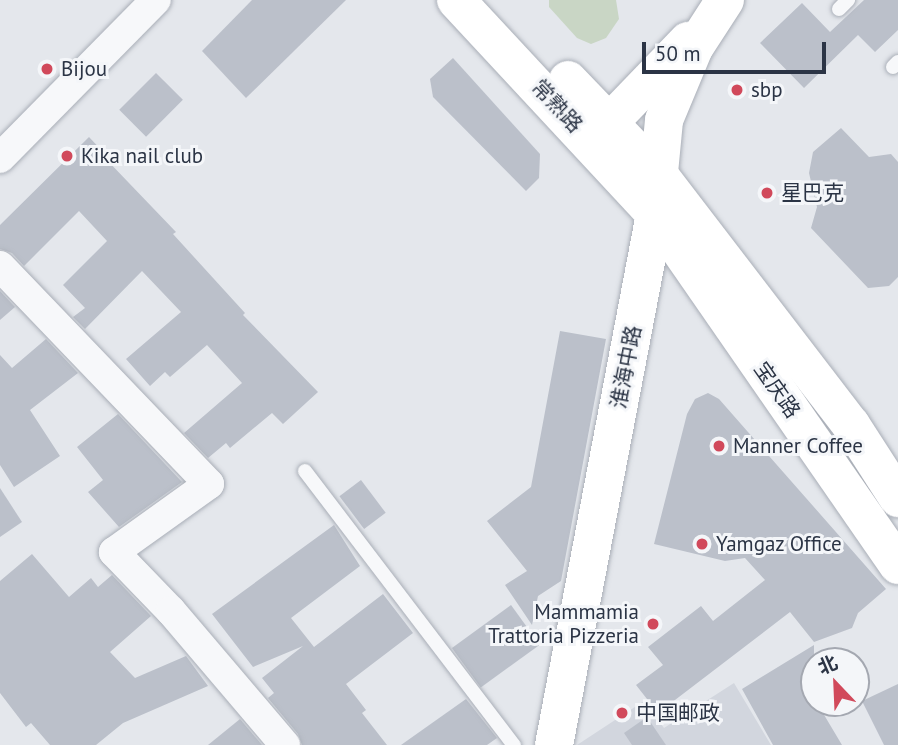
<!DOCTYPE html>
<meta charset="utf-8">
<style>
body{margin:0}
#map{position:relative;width:898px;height:745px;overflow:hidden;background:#e4e7ec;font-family:"PT Sans","Noto Sans SC",sans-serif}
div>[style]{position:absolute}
.built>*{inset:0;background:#d2d6de}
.green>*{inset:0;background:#c9d6c5}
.building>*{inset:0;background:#bbc0ca;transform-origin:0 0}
.roads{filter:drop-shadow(0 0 2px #a9aeb7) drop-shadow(0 0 2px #a9aeb7)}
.lane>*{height:14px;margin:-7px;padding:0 7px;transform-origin:7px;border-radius:7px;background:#f7f8fa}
.street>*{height:30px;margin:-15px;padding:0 15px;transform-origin:15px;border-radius:15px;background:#f7f8fa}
.secondary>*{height:38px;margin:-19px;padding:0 19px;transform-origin:19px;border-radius:19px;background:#fff}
.dots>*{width:19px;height:19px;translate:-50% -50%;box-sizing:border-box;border:4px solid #f4f6f9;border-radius:50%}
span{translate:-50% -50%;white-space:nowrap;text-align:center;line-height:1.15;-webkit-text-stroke:6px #f4f6f9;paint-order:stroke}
.poi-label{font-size:21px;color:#2b3445}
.left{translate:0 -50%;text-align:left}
.right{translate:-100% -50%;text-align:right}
.street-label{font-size:21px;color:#2b3445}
.north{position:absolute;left:800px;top:647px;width:70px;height:70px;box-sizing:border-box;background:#f4f6f9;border:2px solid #a4a8b1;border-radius:50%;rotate:337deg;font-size:19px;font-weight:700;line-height:28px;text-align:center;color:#2b3445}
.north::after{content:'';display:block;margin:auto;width:24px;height:32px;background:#d1495b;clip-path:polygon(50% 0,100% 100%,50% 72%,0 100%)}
.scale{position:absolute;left:642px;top:42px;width:184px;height:32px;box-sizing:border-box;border:4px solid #2b3445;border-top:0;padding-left:9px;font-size:21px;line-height:24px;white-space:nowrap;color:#2b3445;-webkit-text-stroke:5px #f4f6f9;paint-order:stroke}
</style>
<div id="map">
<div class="built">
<i style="clip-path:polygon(734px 683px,771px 745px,577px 745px,644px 701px,664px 728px)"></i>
</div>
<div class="green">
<i style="clip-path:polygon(549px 0,616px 0,619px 19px,606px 38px,591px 44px,577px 38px,549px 7px)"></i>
</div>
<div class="building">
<i style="clip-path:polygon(252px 0,346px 0,246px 98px,202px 51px)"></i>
<i style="clip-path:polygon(864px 0,898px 0,898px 30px,875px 52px,858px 35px,804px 88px,760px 43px,802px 3px,830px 32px)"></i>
<i style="clip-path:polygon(453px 58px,540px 154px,539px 178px,526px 191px,433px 97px,430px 79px)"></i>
<i style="left:156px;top:73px;width:38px;height:52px;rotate:45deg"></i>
<i style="clip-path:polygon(841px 128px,869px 157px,891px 154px,898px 162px,898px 277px,889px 286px,868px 288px,811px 228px,817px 207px,809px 173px,813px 152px)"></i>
<i style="clip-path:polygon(89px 137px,107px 156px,105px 158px,176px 232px,173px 234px,245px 313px,243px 315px,318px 392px,283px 424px,272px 413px,230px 448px,226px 443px,208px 458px,184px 433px,242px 383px,207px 345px,170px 377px,165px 372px,150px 386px,126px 359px,181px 312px,142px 271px,85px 329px,73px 317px,85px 308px,63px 285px,107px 241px,79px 211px,24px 266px,12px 253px,0 249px,0 225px)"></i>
<i style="clip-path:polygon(0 291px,15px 307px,0 320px)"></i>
<i style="clip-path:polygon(560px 331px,606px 339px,561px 581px,538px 596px,532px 625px,505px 585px,527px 571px,487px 521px,531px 487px)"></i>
<i style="clip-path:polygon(46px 339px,78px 373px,30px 410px,60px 456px,14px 487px,0 465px,0 355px,12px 368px)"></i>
<i style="clip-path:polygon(708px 393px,719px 399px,886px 589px,858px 613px,852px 628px,814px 642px,790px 612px,658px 713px,636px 685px,663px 665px,648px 647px,701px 606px,713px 621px,765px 580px,745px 558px,725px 561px,654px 544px,687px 414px,695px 399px)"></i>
<i style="clip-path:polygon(118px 414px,182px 482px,119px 527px,88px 492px,103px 480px,77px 447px)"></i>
<i style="left:361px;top:480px;width:41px;height:27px;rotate:53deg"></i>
<i style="clip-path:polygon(0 488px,22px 522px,0 537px)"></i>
<i style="clip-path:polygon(334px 525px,360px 566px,291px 618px,314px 647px,383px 594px,413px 633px,346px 684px,366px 710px,362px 713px,387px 745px,302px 745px,298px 734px,268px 698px,274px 693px,262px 678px,303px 646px,253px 667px,212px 614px)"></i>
<i style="clip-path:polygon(32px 554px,69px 597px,91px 578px,98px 587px,112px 575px,151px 616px,110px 652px,135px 678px,186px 656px,208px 686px,123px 723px,96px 745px,50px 745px,31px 723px,26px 727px,0 693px,0 581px)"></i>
<i style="left:511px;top:605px;width:49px;height:73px;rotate:54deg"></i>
<i style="clip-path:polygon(814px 645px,814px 703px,817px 703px,842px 745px,773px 745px,742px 689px)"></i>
<i style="clip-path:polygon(898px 684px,898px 745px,884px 745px,862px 701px)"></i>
<i style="clip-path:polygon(466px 699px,497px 738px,487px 745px,401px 745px)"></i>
<i style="clip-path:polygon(647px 717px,666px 745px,632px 745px,624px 733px)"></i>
<i style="clip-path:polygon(240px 719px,262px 745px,208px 745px)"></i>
</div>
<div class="roads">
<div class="lane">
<i style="left:839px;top:9px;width:13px;rotate:-45deg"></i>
<i style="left:893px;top:67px;width:7px;rotate:-45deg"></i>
<i style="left:305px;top:471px;width:345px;rotate:52.7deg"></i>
</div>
<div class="street">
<i style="left:0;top:158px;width:222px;rotate:-45.4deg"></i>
<i style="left:0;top:266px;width:302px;rotate:46.2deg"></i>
<i style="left:209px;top:484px;width:117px;rotate:144.4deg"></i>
<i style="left:114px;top:552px;width:82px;rotate:46deg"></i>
<i style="left:171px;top:611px;width:176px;rotate:49.6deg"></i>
</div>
<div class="secondary">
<i style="left:456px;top:0;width:292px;rotate:47.1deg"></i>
<i style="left:655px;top:214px;width:427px;rotate:55.3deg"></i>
<i style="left:568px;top:80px;width:132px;rotate:46.2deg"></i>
<i style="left:659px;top:175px;width:315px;rotate:52.5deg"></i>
<i style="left:851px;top:425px;width:87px;rotate:57.2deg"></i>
<i style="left:609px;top:123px;width:114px;rotate:-46.1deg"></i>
<i style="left:554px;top:745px;width:541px;rotate:-79.23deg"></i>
<i style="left:655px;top:214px;width:94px;rotate:-84.5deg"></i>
<i style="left:664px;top:120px;width:78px;rotate:-67.4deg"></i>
<i style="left:694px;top:48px;width:57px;rotate:-57.1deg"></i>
</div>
</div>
<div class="dots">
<i style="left:47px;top:69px;background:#d1495b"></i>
<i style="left:737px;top:90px;background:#d1495b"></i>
<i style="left:67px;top:156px;background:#d1495b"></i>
<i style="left:767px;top:193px;background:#d1495b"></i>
<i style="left:719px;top:446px;background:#d1495b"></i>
<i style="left:702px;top:544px;background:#d1495b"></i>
<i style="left:653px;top:624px;background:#d1495b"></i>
<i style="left:622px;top:713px;background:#d1495b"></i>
</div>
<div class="poi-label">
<span class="left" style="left:61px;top:69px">Bijou</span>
<span class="left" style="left:751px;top:90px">sbp</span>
<span class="left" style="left:81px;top:156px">Kika nail club</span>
<span class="left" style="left:781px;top:193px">星巴克</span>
<span class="left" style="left:733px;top:446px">Manner Coffee</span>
<span class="left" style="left:716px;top:544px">Yamgaz Office</span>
<span class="right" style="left:639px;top:624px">Mammamia<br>Trattoria Pizzeria</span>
<span class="left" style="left:636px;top:713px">中国邮政</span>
</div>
<div class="street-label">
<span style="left:557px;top:106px;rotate:47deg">常熟路</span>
<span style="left:626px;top:367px;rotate:-79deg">淮海中路</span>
<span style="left:777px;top:390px;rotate:55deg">宝庆路</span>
</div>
<div class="north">北</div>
<div class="scale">50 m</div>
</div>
